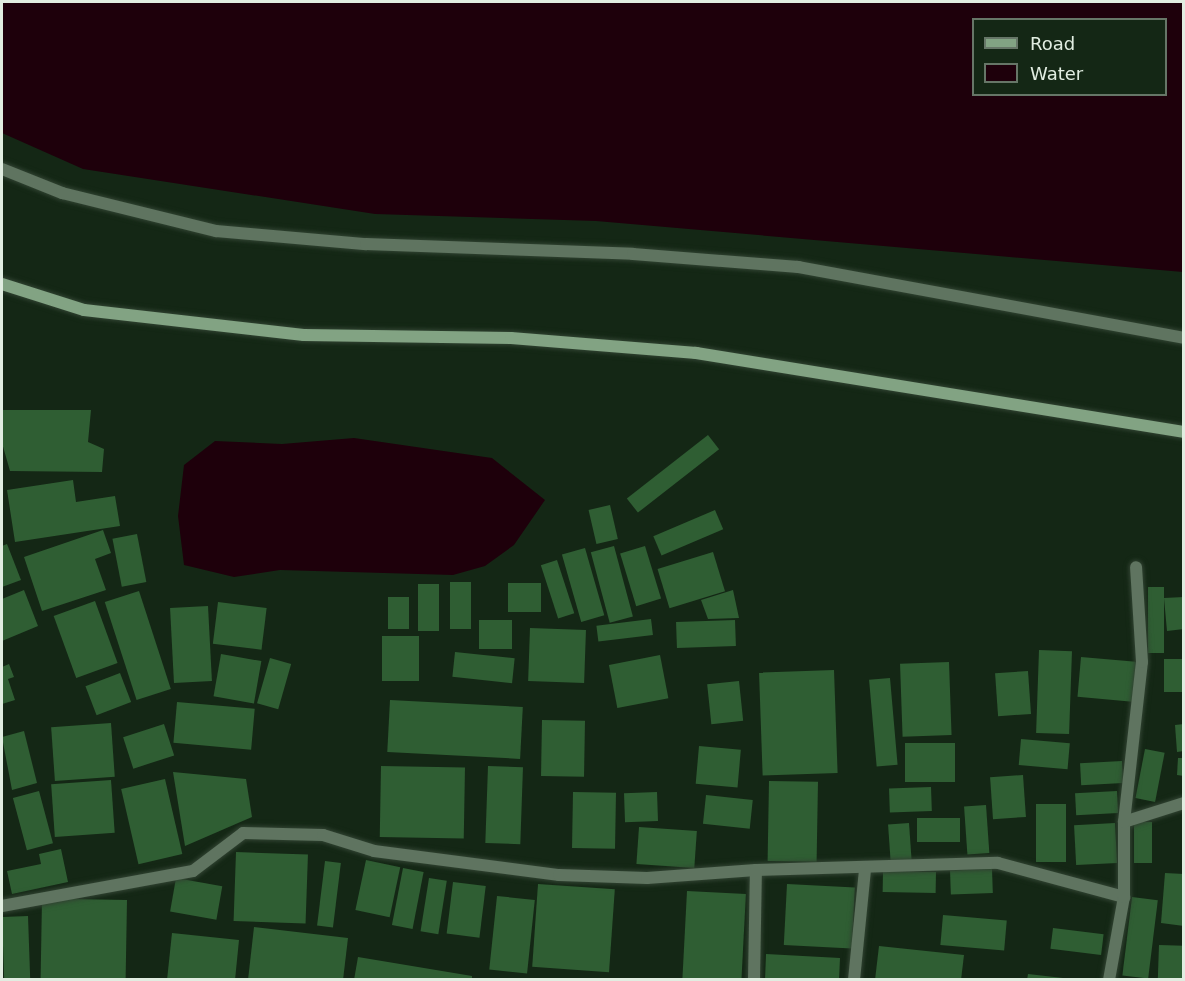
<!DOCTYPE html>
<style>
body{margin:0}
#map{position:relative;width:1185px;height:981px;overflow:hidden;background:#142715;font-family:"DejaVu Sans",sans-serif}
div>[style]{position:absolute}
.water>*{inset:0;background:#1e000b}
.building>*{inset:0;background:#2f5e33;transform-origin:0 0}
.roads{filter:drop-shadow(0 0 2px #314332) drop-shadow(0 0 2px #314332)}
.service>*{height:12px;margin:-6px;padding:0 6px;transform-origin:6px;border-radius:6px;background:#5f7460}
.minor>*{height:12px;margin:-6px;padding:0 6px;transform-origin:6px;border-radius:6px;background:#5f7460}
.secondary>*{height:12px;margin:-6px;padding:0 6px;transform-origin:6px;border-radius:6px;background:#82a383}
span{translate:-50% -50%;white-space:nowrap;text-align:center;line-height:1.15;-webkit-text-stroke:5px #142715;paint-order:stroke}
.frame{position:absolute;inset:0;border:3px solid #e1ede1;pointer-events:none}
.legend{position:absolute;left:972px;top:18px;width:195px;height:78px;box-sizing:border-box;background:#142715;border:2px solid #667667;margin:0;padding:8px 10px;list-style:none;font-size:18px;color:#e1ede1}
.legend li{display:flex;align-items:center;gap:12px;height:30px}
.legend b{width:30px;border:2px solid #667667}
</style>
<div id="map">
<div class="water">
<i style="clip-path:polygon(evenodd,2px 2px,1183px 2px,1183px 272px,596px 221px,375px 214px,83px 169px,2px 133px,2px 2px,974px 20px,1166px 20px,1166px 94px,974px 94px,974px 20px)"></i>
<i style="clip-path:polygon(354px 438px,492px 458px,545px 500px,514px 545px,485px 566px,453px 575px,280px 570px,234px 577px,184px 565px,178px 516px,184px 465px,215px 441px,282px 444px)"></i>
</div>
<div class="building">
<i style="clip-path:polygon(2px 410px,91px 410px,88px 442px,104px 449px,102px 472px,10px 471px,2px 443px)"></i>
<i style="left:708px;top:435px;width:18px;height:103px;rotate:52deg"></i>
<i style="clip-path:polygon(73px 480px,76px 502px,115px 496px,120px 526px,15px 542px,7px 490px)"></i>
<i style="left:610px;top:505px;width:35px;height:22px;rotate:77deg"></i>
<i style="left:715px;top:510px;width:21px;height:67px;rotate:67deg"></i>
<i style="clip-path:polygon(103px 530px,111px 553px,95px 559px,106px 590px,42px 611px,24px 557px)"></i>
<i style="left:137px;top:534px;width:49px;height:25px;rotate:79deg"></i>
<i style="clip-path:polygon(7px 544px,21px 580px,2px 587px,2px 546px)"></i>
<i style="left:614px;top:546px;width:73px;height:24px;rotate:75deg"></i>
<i style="left:645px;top:546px;width:55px;height:26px;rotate:73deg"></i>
<i style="left:585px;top:548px;width:70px;height:24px;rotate:74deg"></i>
<i style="left:713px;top:552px;width:41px;height:58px;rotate:73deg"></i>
<i style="left:557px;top:560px;width:56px;height:17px;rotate:72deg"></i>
<i style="left:450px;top:582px;width:21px;height:47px"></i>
<i style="left:508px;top:583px;width:33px;height:29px"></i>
<i style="left:418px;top:584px;width:21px;height:47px"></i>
<i style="left:1148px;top:587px;width:16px;height:66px"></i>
<i style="clip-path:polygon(24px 590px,38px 626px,2px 641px,2px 599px)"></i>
<i style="clip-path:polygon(733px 590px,739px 618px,708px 619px,701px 600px)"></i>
<i style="left:139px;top:591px;width:103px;height:36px;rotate:72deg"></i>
<i style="left:388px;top:597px;width:21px;height:32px"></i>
<i style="clip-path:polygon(1184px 597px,1184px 629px,1167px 631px,1164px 598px)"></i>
<i style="left:95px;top:601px;width:66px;height:44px;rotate:70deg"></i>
<i style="left:218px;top:602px;width:49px;height:42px;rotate:7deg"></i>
<i style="left:208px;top:606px;width:75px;height:38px;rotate:87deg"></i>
<i style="left:651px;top:619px;width:16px;height:55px;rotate:83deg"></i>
<i style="left:512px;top:620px;width:29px;height:33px;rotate:90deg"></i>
<i style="left:735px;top:620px;width:26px;height:59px;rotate:88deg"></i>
<i style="left:530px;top:628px;width:56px;height:53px;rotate:2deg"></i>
<i style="left:382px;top:636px;width:37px;height:45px"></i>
<i style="left:1039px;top:650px;width:33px;height:83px;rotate:2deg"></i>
<i style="left:455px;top:652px;width:60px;height:25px;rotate:6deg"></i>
<i style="left:221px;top:654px;width:41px;height:43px;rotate:10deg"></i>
<i style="left:660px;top:655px;width:44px;height:52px;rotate:79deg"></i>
<i style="left:1081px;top:657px;width:55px;height:40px;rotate:5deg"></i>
<i style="left:270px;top:658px;width:22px;height:47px;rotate:16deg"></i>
<i style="left:1184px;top:659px;width:33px;height:20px;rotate:90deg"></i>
<i style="left:949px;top:662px;width:73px;height:49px;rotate:88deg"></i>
<i style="clip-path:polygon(9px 664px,14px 677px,8px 679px,15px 700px,2px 704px,2px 667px)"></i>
<i style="left:834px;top:670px;width:103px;height:75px;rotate:88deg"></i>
<i style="left:1028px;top:671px;width:43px;height:33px;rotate:86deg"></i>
<i style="left:120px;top:673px;width:31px;height:37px;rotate:69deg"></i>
<i style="left:890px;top:678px;width:87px;height:21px;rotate:85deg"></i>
<i style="left:739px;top:681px;width:40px;height:32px;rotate:84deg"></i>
<i style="left:390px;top:700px;width:133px;height:52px;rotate:3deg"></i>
<i style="left:177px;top:702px;width:78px;height:41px;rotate:5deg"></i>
<i style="left:542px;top:720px;width:43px;height:56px;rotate:1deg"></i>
<i style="left:111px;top:723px;width:54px;height:60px;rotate:86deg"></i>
<i style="left:164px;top:724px;width:33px;height:43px;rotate:72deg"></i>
<i style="clip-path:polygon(1184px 724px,1184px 751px,1177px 752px,1175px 725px)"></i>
<i style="clip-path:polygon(24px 731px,37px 783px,12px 790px,2px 737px)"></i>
<i style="left:1021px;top:739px;width:49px;height:26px;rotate:5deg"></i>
<i style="left:905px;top:743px;width:50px;height:39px"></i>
<i style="left:699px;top:746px;width:42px;height:38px;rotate:5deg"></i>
<i style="left:1145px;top:749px;width:20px;height:50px;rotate:11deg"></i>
<i style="clip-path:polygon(1178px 758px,1184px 758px,1184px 776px,1177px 775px)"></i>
<i style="left:1122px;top:761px;width:22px;height:42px;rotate:87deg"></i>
<i style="left:381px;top:766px;width:84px;height:71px;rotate:1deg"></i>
<i style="left:488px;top:766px;width:35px;height:77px;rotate:2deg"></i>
<i style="clip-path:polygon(173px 772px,246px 779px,252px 817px,185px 846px)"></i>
<i style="left:1023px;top:775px;width:42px;height:33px;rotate:86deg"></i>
<i style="left:165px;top:779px;width:77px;height:45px;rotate:77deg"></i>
<i style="left:111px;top:780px;width:53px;height:60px;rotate:86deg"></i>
<i style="left:769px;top:781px;width:49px;height:80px;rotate:1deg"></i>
<i style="left:931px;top:787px;width:24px;height:42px;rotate:88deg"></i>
<i style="left:39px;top:791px;width:54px;height:27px;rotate:75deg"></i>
<i style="left:1117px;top:791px;width:22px;height:42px;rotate:87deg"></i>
<i style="left:573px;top:792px;width:43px;height:56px;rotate:1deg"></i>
<i style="left:657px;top:792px;width:29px;height:33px;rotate:88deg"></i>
<i style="left:706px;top:795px;width:47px;height:29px;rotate:6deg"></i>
<i style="left:1036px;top:804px;width:30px;height:58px"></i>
<i style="left:986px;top:805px;width:48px;height:22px;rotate:86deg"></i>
<i style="left:960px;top:818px;width:24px;height:43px;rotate:90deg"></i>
<i style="left:1134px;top:822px;width:18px;height:41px"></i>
<i style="left:909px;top:823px;width:41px;height:21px;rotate:86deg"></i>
<i style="left:1115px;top:823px;width:40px;height:41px;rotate:87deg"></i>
<i style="left:639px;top:827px;width:58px;height:37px;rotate:4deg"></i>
<i style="clip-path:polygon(61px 849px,68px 882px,12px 894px,7px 871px,41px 864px,39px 854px)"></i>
<i style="left:236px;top:852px;width:72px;height:69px;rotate:2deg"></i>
<i style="left:366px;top:860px;width:35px;height:51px;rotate:12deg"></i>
<i style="left:325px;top:861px;width:16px;height:65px;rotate:7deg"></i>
<i style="left:403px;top:868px;width:21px;height:58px;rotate:11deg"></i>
<i style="left:992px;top:869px;width:24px;height:42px;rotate:88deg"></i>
<i style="left:883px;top:871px;width:53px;height:21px;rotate:1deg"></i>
<i style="clip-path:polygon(1165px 873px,1184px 874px,1184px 926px,1161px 923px)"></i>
<i style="left:176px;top:878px;width:47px;height:34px;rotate:10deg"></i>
<i style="left:429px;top:878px;width:18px;height:54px;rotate:9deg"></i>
<i style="left:453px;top:882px;width:33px;height:52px;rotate:7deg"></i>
<i style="left:538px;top:884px;width:77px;height:83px;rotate:4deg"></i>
<i style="left:787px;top:884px;width:68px;height:61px;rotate:3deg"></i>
<i style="left:687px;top:891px;width:59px;height:89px;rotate:3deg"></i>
<i style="left:497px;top:896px;width:38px;height:74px;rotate:6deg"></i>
<i style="left:1132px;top:897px;width:26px;height:79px;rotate:7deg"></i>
<i style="left:127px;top:900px;width:80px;height:85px;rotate:91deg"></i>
<i style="left:943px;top:915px;width:64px;height:30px;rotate:5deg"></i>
<i style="left:28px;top:916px;width:62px;height:26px;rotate:88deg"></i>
<i style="clip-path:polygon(254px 927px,348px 938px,343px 980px,248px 980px)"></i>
<i style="left:1053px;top:928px;width:51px;height:21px;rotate:7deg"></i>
<i style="clip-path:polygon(172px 933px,239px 940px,235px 980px,167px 980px)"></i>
<i style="left:1159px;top:945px;width:25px;height:35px;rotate:2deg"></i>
<i style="clip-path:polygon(879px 946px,964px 955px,961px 980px,875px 980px)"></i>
<i style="clip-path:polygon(766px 954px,840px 958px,839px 980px,765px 980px)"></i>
<i style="clip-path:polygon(358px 957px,472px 976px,472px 980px,354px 980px)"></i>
<i style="clip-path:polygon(1028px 974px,1063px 978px,1063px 980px,1027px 980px)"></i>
</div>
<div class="roads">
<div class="service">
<i style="left:2px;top:169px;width:65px;rotate:21.8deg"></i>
<i style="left:62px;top:193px;width:159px;rotate:13.9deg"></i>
<i style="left:216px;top:231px;width:151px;rotate:5deg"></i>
<i style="left:366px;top:244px;width:267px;rotate:2.1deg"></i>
<i style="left:633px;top:254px;width:166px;rotate:4.5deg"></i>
<i style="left:798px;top:267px;width:392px;rotate:10.4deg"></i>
</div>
<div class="minor">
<i style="left:1124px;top:822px;width:63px;rotate:-17.6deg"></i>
<i style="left:2px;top:906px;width:194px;rotate:-10.4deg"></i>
<i style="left:193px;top:871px;width:63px;rotate:-37.2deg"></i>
<i style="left:243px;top:833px;width:80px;rotate:1.4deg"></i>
<i style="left:323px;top:835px;width:53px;rotate:17.4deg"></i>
<i style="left:374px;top:851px;width:187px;rotate:7.4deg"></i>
<i style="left:559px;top:875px;width:88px;rotate:2deg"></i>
<i style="left:647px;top:878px;width:109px;rotate:-4.2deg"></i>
<i style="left:756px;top:870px;width:242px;rotate:-1.7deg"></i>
<i style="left:998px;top:863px;width:131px;rotate:15.1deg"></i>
<i style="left:754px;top:980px;width:110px;rotate:-89deg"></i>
<i style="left:854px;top:980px;width:112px;rotate:-84.3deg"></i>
<i style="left:1109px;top:980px;width:84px;rotate:-79.8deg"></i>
<i style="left:1124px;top:897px;width:75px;rotate:-90deg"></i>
<i style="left:1124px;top:822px;width:161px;rotate:-83.6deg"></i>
<i style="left:1142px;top:662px;width:95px;rotate:-93.6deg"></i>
</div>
<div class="secondary">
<i style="left:2px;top:284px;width:86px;rotate:17.6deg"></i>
<i style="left:84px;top:310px;width:221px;rotate:6.5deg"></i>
<i style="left:304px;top:335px;width:207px;rotate:0.8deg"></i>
<i style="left:511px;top:338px;width:186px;rotate:4.6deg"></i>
<i style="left:696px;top:353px;width:494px;rotate:9.2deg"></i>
</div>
</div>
<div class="frame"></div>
<ul class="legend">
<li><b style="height:8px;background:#82a383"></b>Road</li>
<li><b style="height:16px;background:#1e000b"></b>Water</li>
</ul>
</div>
